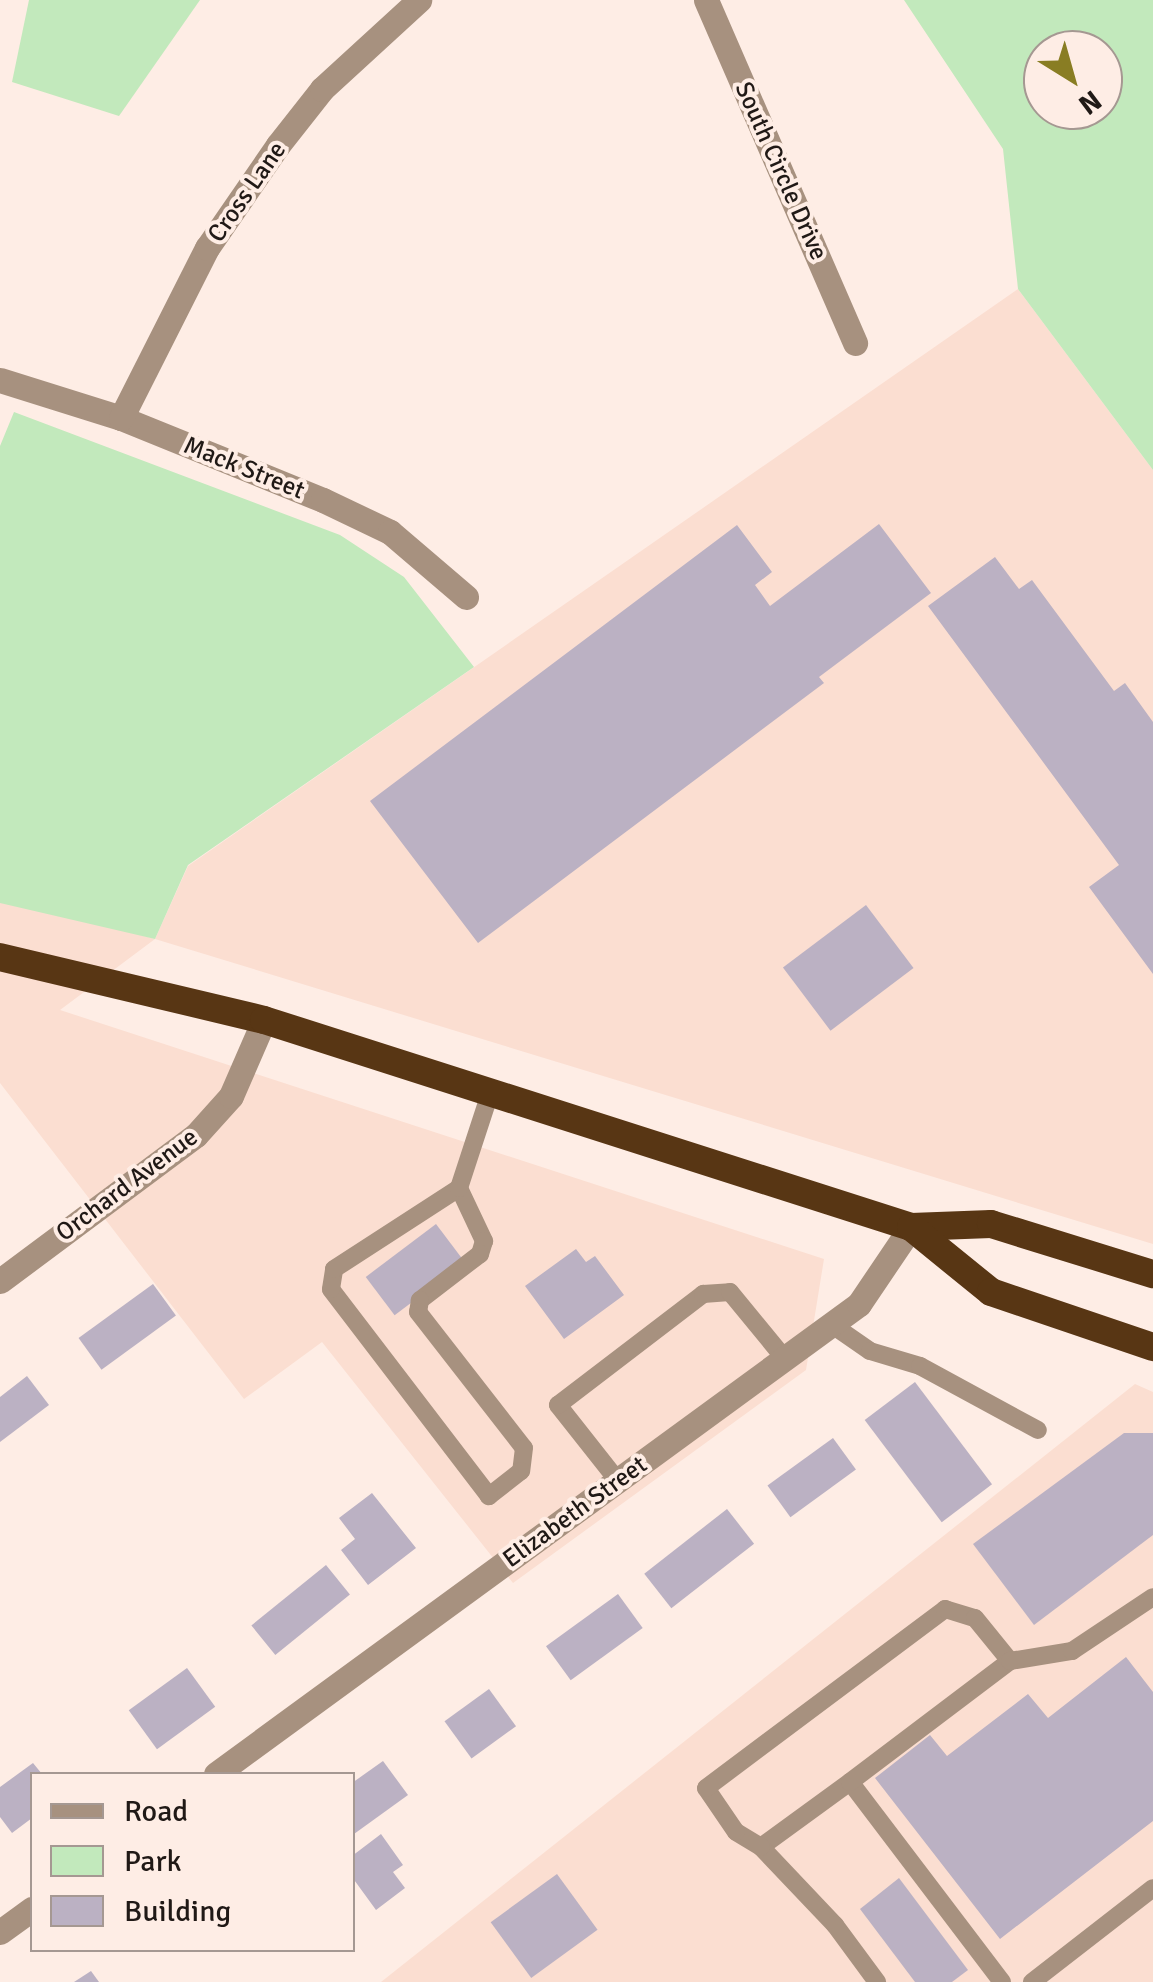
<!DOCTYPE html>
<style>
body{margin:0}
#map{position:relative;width:1153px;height:1982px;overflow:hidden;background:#feede5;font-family:Signika,sans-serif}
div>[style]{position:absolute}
.built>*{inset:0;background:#fbded1}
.green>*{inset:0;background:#c2e9bc}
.building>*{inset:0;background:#bbb1c3;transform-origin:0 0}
.service>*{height:18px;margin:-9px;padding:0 9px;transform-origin:9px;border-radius:9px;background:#a7917f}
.minor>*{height:25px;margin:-12.5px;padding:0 12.5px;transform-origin:12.5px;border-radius:12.5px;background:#a7917f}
.trunk>*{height:28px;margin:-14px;padding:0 14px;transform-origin:14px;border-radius:14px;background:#583614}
span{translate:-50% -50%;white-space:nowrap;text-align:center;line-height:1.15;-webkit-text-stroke:8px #feede5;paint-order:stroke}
.street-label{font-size:25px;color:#201916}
.legend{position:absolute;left:30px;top:1772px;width:325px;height:180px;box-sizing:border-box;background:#feede5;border:2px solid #a59892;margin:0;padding:12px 18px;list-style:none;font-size:30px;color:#201916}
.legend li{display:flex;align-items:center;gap:20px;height:50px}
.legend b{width:50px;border:2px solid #a59892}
.north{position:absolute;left:1023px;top:30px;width:100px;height:100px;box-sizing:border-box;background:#feede5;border:2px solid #a59892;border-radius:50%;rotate:143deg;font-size:28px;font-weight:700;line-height:40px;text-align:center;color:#201916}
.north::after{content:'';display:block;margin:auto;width:35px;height:45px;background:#897d23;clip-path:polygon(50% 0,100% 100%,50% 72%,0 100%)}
</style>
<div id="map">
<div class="built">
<i style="clip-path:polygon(1018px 289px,1153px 470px,1153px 1244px,155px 939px,60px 1010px,824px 1259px,806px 1370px,513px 1583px,322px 1342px,244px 1399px,0 1083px,0 896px,155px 939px,188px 866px)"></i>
<i style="clip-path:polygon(1135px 1384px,1153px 1392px,1153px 1982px,381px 1982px)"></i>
</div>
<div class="green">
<i style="clip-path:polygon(29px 0,200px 0,119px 116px,12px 82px)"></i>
<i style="clip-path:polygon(evenodd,904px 0,1153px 0,1153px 470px,1018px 289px,1003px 149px,904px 0,1103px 50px,1103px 110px,1043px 110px,1043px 50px,1103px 50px)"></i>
<i style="clip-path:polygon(14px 412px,340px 535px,404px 577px,474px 667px,188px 865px,155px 939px,0 903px,0 446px)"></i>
</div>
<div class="building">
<i style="clip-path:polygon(879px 524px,931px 593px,819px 677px,824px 683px,478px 943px,370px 801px,737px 525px,772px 572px,755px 585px,770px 606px)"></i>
<i style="clip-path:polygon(995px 557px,1019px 589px,1032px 580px,1114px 691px,1125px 683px,1153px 722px,1153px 974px,1089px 887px,1119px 865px,928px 606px)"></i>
<i style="left:866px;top:905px;width:79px;height:104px;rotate:53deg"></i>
<i style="left:436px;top:1224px;width:48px;height:88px;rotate:53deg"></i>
<i style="clip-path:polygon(576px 1249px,586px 1262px,595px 1256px,624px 1295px,564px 1339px,525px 1286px)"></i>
<i style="left:153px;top:1284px;width:39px;height:92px;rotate:54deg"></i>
<i style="clip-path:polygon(27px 1376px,49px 1405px,0 1442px,0 1397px)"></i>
<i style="left:915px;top:1382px;width:128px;height:63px;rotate:53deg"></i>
<i style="clip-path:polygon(1124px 1433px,1153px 1433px,1153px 1535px,1034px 1625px,973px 1544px)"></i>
<i style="left:833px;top:1438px;width:39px;height:81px;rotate:54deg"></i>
<i style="clip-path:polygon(372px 1493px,416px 1548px,368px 1585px,341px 1550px,355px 1539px,339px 1518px)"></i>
<i style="left:727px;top:1509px;width:44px;height:105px;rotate:52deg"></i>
<i style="left:326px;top:1565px;width:38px;height:96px;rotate:51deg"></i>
<i style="left:618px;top:1594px;width:42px;height:89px;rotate:54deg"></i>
<i style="clip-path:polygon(1126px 1657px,1153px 1692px,1153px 1821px,1000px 1939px,875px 1778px,930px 1735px,947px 1756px,1028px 1694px,1048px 1718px)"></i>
<i style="left:187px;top:1668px;width:48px;height:72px;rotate:54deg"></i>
<i style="left:489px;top:1689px;width:46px;height:55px;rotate:54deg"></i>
<i style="clip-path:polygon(383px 1761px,408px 1795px,354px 1834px,352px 1783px)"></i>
<i style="clip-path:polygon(33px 1763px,42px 1774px,32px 1774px,32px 1818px,12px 1833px,0 1817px,0 1787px)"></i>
<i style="clip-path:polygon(381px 1834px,403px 1865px,393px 1872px,405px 1888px,376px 1910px,352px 1877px,352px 1856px)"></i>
<i style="left:557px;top:1874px;width:69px;height:82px;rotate:54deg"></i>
<i style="clip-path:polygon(899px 1878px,968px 1970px,952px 1982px,915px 1982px,860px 1909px)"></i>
<i style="clip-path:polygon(91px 1971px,99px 1982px,74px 1982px)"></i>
</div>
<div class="service">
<i style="left:459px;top:1188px;width:59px;rotate:64.7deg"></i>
<i style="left:484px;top:1241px;width:14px;rotate:107deg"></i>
<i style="left:480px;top:1254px;width:76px;rotate:142.5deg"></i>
<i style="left:420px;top:1300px;width:12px;rotate:99deg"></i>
<i style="left:418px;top:1312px;width:172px;rotate:52.1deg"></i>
<i style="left:524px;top:1448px;width:23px;rotate:97deg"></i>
<i style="left:521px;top:1471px;width:41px;rotate:142deg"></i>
<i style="left:489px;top:1496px;width:260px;rotate:-127.4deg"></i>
<i style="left:331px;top:1289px;width:20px;rotate:-81deg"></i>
<i style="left:334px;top:1269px;width:149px;rotate:-32.9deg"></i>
<i style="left:459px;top:1188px;width:100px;rotate:-71.9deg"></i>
<i style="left:831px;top:1324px;width:47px;rotate:34.7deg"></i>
<i style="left:870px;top:1351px;width:52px;rotate:16.7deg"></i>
<i style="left:920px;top:1366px;width:134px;rotate:28.5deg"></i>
<i style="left:618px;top:1481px;width:97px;rotate:-128.3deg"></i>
<i style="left:558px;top:1405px;width:183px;rotate:-37.4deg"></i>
<i style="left:703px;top:1294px;width:27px;rotate:-4deg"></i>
<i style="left:730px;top:1292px;width:87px;rotate:50.6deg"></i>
<i style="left:850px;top:1782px;width:110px;rotate:143.9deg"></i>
<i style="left:761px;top:1847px;width:108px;rotate:46.5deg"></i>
<i style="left:835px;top:1925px;width:71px;rotate:53.6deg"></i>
<i style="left:761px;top:1847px;width:29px;rotate:-149deg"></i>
<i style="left:736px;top:1832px;width:53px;rotate:-124.3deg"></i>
<i style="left:706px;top:1788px;width:299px;rotate:-36.8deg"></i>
<i style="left:945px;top:1609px;width:31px;rotate:17deg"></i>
<i style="left:975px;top:1618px;width:55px;rotate:50.9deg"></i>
<i style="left:1002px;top:1982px;width:251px;rotate:-127.2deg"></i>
<i style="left:850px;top:1782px;width:201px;rotate:-37.1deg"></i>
<i style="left:1010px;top:1661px;width:63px;rotate:-9.2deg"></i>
<i style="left:1072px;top:1651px;width:97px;rotate:-33.7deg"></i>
<i style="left:1032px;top:1982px;width:153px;rotate:-37.8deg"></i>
</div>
<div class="minor">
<i style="left:706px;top:0;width:374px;rotate:66.5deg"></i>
<i style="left:0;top:380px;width:127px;rotate:17.4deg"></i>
<i style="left:121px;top:418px;width:218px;rotate:22.1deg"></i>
<i style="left:323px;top:500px;width:74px;rotate:25.5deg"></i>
<i style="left:390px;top:532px;width:100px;rotate:40.5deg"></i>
<i style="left:121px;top:418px;width:191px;rotate:-63.2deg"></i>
<i style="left:207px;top:248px;width:125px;rotate:-55.4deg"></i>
<i style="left:278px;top:145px;width:71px;rotate:-51.8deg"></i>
<i style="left:322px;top:89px;width:132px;rotate:-42.5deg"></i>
<i style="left:0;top:1281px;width:244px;rotate:-36.7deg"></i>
<i style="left:196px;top:1135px;width:52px;rotate:-48.1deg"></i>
<i style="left:231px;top:1096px;width:83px;rotate:-66.5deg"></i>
<i style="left:216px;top:1774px;width:796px;rotate:-36.16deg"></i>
<i style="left:859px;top:1304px;width:93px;rotate:-56deg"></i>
<i style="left:0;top:1932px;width:39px;rotate:-36deg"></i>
</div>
<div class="trunk">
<i style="left:0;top:957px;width:271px;rotate:13.4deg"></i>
<i style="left:264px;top:1020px;width:679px;rotate:17.74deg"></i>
<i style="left:911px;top:1227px;width:80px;rotate:-2.1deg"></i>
<i style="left:991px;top:1224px;width:170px;rotate:17.2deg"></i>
<i style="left:911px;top:1227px;width:103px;rotate:39.1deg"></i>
<i style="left:991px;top:1292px;width:171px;rotate:18.8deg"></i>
</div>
<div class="street-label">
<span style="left:781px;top:171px;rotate:66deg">South Circle Drive</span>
<span style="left:247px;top:192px;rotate:-55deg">Cross Lane</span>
<span style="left:244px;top:468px;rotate:22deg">Mack Street</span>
<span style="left:127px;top:1185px;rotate:-37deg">Orchard Avenue</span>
<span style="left:575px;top:1512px;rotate:-36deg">Elizabeth Street</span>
</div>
<ul class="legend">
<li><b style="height:12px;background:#a7917f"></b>Road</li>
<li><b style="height:28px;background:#c2e9bc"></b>Park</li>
<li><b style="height:28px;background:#bbb1c3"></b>Building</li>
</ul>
<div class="north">N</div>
</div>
